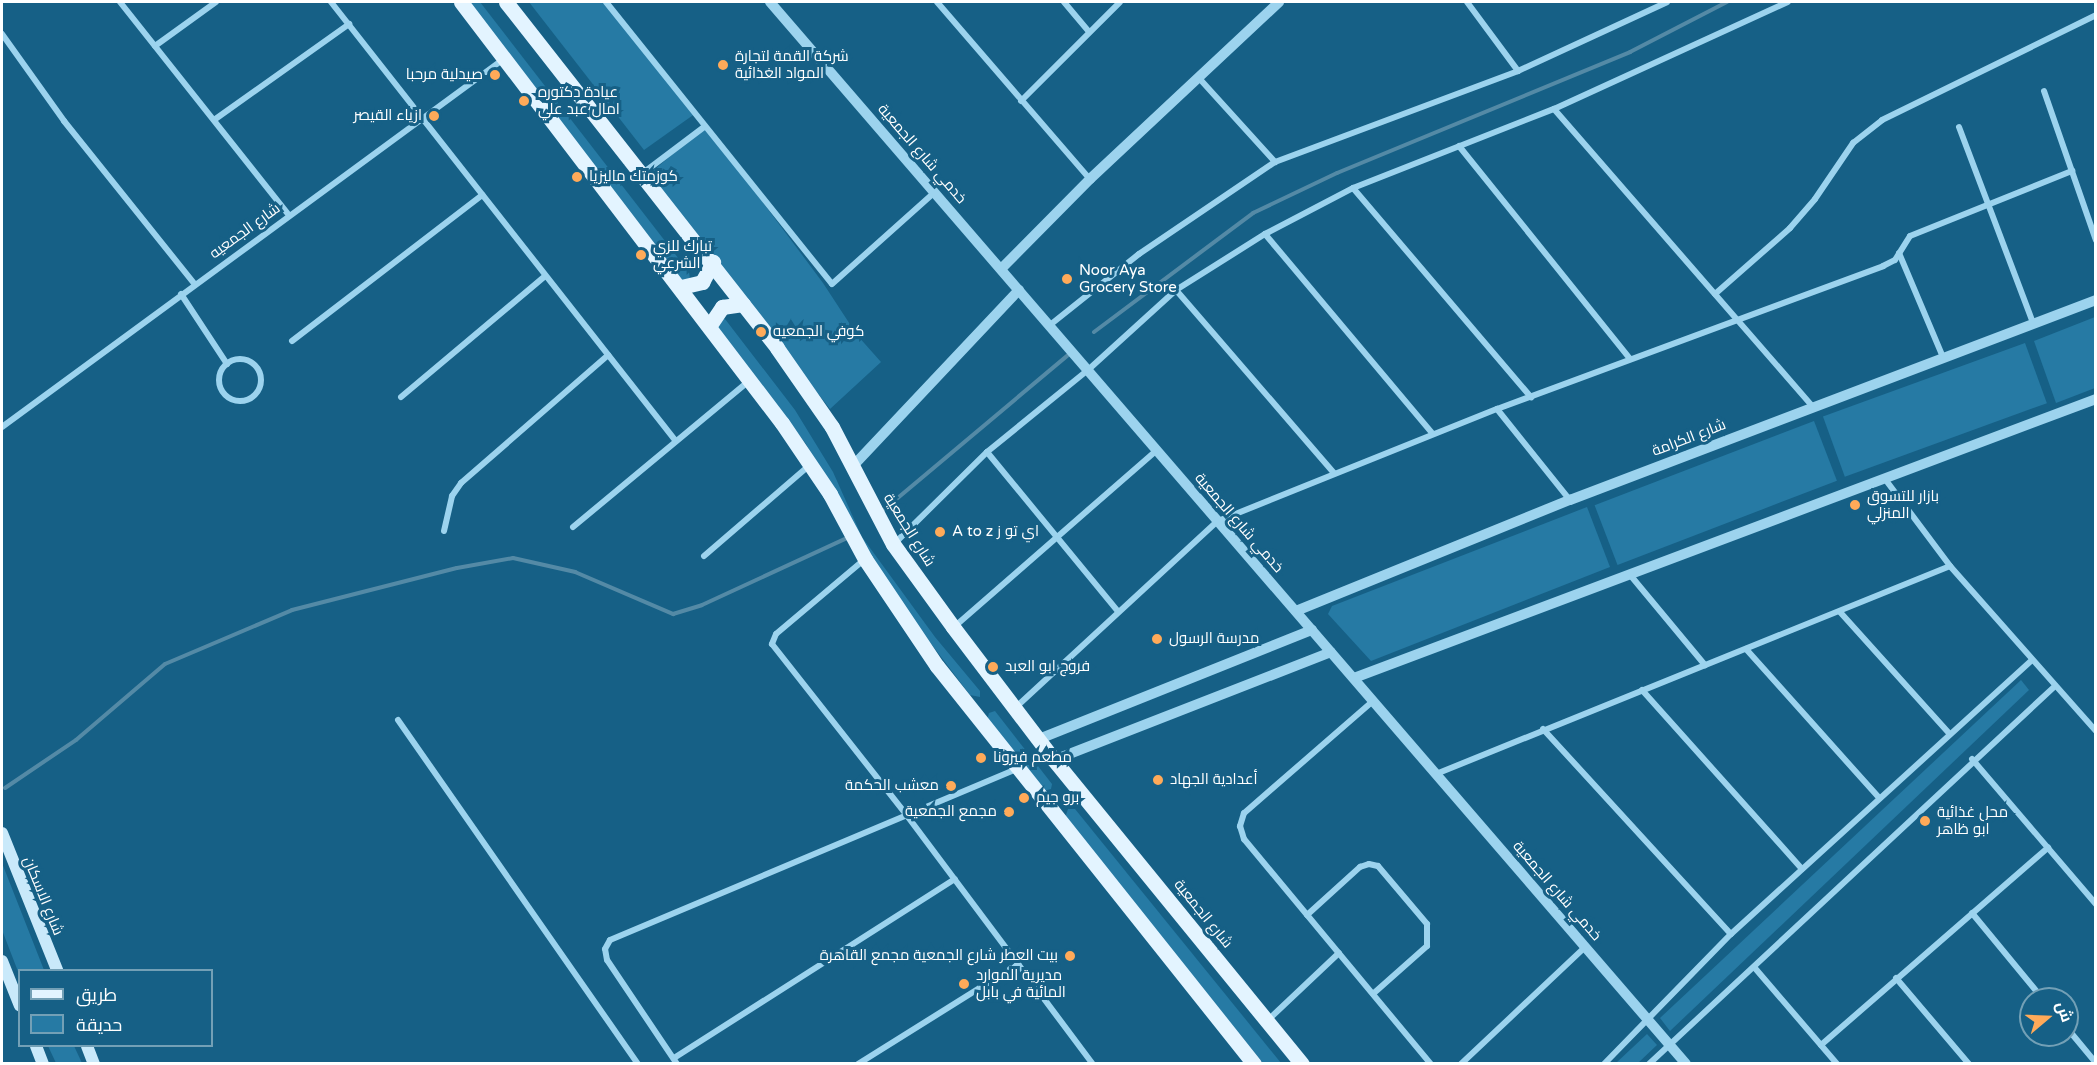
<!DOCTYPE html>
<meta charset="utf-8">
<style>
body{margin:0}
#map{position:relative;width:2097px;height:1065px;overflow:hidden;background:#166086;font-family:"Varela Round",Cairo,sans-serif}
div>[style]{position:absolute}
.green>*{inset:0;background:#267aa4;transform-origin:0 0}
.stream>*{height:4px;margin:-2px;padding:0 2px;transform-origin:2px;border-radius:2px;background:#548aa6}
.minor>*{height:6px;margin:-3px;padding:0 3px;transform-origin:3px;border-radius:3px;background:#9cd3ee}
.minor>.ring{margin:-3px;padding:0;box-sizing:content-box;background:none;border:6px solid #9cd3ee;border-radius:50%}
.tertiary>*{height:10px;margin:-5px;padding:0 5px;transform-origin:5px;border-radius:5px;background:#9cd3ee}
.secondary>*{height:12px;margin:-6px;padding:0 6px;transform-origin:6px;border-radius:6px;background:#c9e9fa}
.primary>*{height:15px;margin:-7.5px;padding:0 7.5px;transform-origin:7.5px;border-radius:7.5px;background:#e3f4ff}
.dots>*{width:16px;height:16px;translate:-50% -50%;box-sizing:border-box;border:3px solid #166086;border-radius:50%}
span{translate:-50% -50%;white-space:nowrap;text-align:center;line-height:1.15;-webkit-text-stroke:6px #166086;paint-order:stroke}
.poi-label{font-size:15px;color:#fff}
.left{translate:0 -50%;text-align:left}
.right{translate:-100% -50%;text-align:right}
.street-label{font-size:15px;color:#fff}
.frame{position:absolute;inset:0;border:3px solid #fff;pointer-events:none}
.legend{position:absolute;left:18px;top:969px;width:195px;height:78px;box-sizing:border-box;background:#166086;border:2px solid #73a0b6;margin:0;padding:8px 10px;list-style:none;font-size:18px;color:#fff}
.legend li{display:flex;align-items:center;gap:12px;height:30px}
.legend b{width:30px;border:2px solid #73a0b6}
.north{position:absolute;left:2019px;top:987px;width:60px;height:60px;box-sizing:border-box;background:#166086;border:2px solid #73a0b6;border-radius:50%;rotate:71deg;font-size:16px;font-weight:700;line-height:24px;text-align:center;color:#fff}
.north::after{content:'';display:block;margin:auto;width:21px;height:27px;background:#ffaa59;clip-path:polygon(50% 0,100% 100%,50% 72%,0 100%)}
</style>
<div id="map">
<div class="green">
<i style="clip-path:polygon(467px 2px,480px 2px,689px 272px,690px 279px,682px 281px)"></i>
<i style="clip-path:polygon(529px 2px,609px 2px,696px 113px,644px 150px)"></i>
<i style="clip-path:polygon(706px 126px,823px 283px,857px 335px,881px 362px,830px 409px,648px 175px)"></i>
<i style="clip-path:polygon(2095px 317px,2095px 388px,2056px 403px,2034px 341px)"></i>
<i style="clip-path:polygon(718px 318px,725px 319px,795px 410px,833px 472px,862px 537px,935px 637px,980px 691px,980px 697px,970px 695px,872px 566px,806px 444px,714px 323px)"></i>
<i style="left:2025px;top:343px;width:64px;height:215px;rotate:70deg"></i>
<i style="left:1814px;top:421px;width:64px;height:235px;rotate:69deg"></i>
<i style="clip-path:polygon(1587px 507px,1610px 567px,1371px 661px,1328px 614px,1332px 606px)"></i>
<i style="clip-path:polygon(2021px 680px,2029px 690px,1670px 1031px,1660px 1018px)"></i>
<i style="clip-path:polygon(995px 711px,1052px 784px,1051px 789px,1043px 791px,987px 720px,989px 713px)"></i>
<i style="clip-path:polygon(1068px 809px,1075px 809px,1281px 1063px,1263px 1063px,1065px 818px)"></i>
<i style="clip-path:polygon(2px 863px,44px 970px,20px 970px,19px 974px,2px 930px)"></i>
<i style="clip-path:polygon(1647px 1034px,1657px 1045px,1638px 1063px,1616px 1063px)"></i>
<i style="clip-path:polygon(48px 1046px,74px 1046px,82px 1063px,56px 1063px)"></i>
</div>
<div class="stream">
<i style="left:1094px;top:332px;width:199px;rotate:-36.8deg"></i>
<i style="left:1253px;top:213px;width:93px;rotate:-25.5deg"></i>
<i style="left:1337px;top:173px;width:317px;rotate:-22.4deg"></i>
<i style="left:1630px;top:52px;width:109px;rotate:-27.3deg"></i>
<i style="left:881px;top:512px;width:246px;rotate:-40deg"></i>
<i style="left:5px;top:788px;width:86px;rotate:-34.1deg"></i>
<i style="left:76px;top:740px;width:117px;rotate:-40.5deg"></i>
<i style="left:165px;top:664px;width:138px;rotate:-23deg"></i>
<i style="left:292px;top:610px;width:170px;rotate:-14.3deg"></i>
<i style="left:457px;top:568px;width:57px;rotate:-10.1deg"></i>
<i style="left:513px;top:558px;width:64px;rotate:12.7deg"></i>
<i style="left:575px;top:572px;width:107px;rotate:23.2deg"></i>
<i style="left:673px;top:614px;width:30px;rotate:-17deg"></i>
<i style="left:702px;top:605px;width:160px;rotate:-24.8deg"></i>
</div>
<div class="minor">
<i style="left:120px;top:2px;width:270px;rotate:51.6deg"></i>
<i style="left:331px;top:2px;width:557px;rotate:51.85deg"></i>
<i style="left:606px;top:2px;width:361px;rotate:51.3deg"></i>
<i style="left:832px;top:284px;width:138px;rotate:-41.8deg"></i>
<i style="left:937px;top:2px;width:234px;rotate:49.2deg"></i>
<i style="left:1064px;top:2px;width:39px;rotate:50deg"></i>
<i style="left:1467px;top:2px;width:86px;rotate:53.5deg"></i>
<i style="left:2px;top:34px;width:107px;rotate:54.5deg"></i>
<i style="left:64px;top:121px;width:208px;rotate:51.3deg"></i>
<i style="left:155px;top:46px;width:75px;rotate:-35.8deg"></i>
<i style="left:1198px;top:77px;width:115px;rotate:47.8deg"></i>
<i style="left:2044px;top:91px;width:158px;rotate:70.8deg"></i>
<i style="left:1021px;top:101px;width:140px;rotate:-45deg"></i>
<i style="left:1554px;top:109px;width:393px;rotate:49deg"></i>
<i style="left:214px;top:120px;width:166px;rotate:-35.4deg"></i>
<i style="left:1959px;top:127px;width:210px;rotate:69.3deg"></i>
<i style="left:1459px;top:146px;width:273px;rotate:51.2deg"></i>
<i style="left:643px;top:173px;width:76px;rotate:-37deg"></i>
<i style="left:1353px;top:188px;width:275px;rotate:49.6deg"></i>
<i style="left:1265px;top:234px;width:261px;rotate:50deg"></i>
<i style="left:1899px;top:253px;width:113px;rotate:67.1deg"></i>
<i style="left:1176px;top:290px;width:242px;rotate:49.2deg"></i>
<i style="left:181px;top:294px;width:84px;rotate:56.7deg"></i>
<i style="left:1715px;top:294px;width:100px;rotate:-41.3deg"></i>
<i style="left:1790px;top:228px;width:38px;rotate:-49deg"></i>
<i style="left:1815px;top:199px;width:68px;rotate:-55.8deg"></i>
<i style="left:1853px;top:143px;width:37px;rotate:-38deg"></i>
<i style="left:1882px;top:120px;width:238px;rotate:-26.1deg"></i>
<i style="left:1050px;top:325px;width:114px;rotate:-38.6deg"></i>
<i style="left:1139px;top:254px;width:164px;rotate:-34.1deg"></i>
<i style="left:1275px;top:162px;width:259px;rotate:-20.5deg"></i>
<i style="left:1518px;top:71px;width:164px;rotate:-24.8deg"></i>
<i style="left:292px;top:341px;width:240px;rotate:-37.5deg"></i>
<i class="ring" style="left:219px;top:359px;width:36px;height:36px"></i>
<i style="left:401px;top:397px;width:188px;rotate:-40deg"></i>
<i style="left:1497px;top:409px;width:117px;rotate:51.3deg"></i>
<i style="left:2px;top:427px;width:624px;rotate:-36.26deg"></i>
<i style="left:987px;top:452px;width:205px;rotate:50.6deg"></i>
<i style="left:1885px;top:479px;width:109px;rotate:53.2deg"></i>
<i style="left:1950px;top:566px;width:220px;rotate:48.5deg"></i>
<i style="left:573px;top:527px;width:230px;rotate:-39.7deg"></i>
<i style="left:444px;top:531px;width:36px;rotate:-77deg"></i>
<i style="left:452px;top:496px;width:16px;rotate:-55deg"></i>
<i style="left:461px;top:483px;width:195px;rotate:-41deg"></i>
<i style="left:894px;top:544px;width:131px;rotate:-44.7deg"></i>
<i style="left:987px;top:452px;width:130px;rotate:-39.1deg"></i>
<i style="left:1088px;top:370px;width:119px;rotate:-42.3deg"></i>
<i style="left:1176px;top:290px;width:105px;rotate:-32.2deg"></i>
<i style="left:1265px;top:234px;width:99px;rotate:-27.6deg"></i>
<i style="left:1353px;top:188px;width:216px;rotate:-21.5deg"></i>
<i style="left:1554px;top:109px;width:257px;rotate:-24.6deg"></i>
<i style="left:704px;top:556px;width:141px;rotate:-40.7deg"></i>
<i style="left:865px;top:559px;width:116px;rotate:139.9deg"></i>
<i style="left:776px;top:634px;width:11px;rotate:112deg"></i>
<i style="left:772px;top:644px;width:220px;rotate:51.8deg"></i>
<i style="left:908px;top:817px;width:309px;rotate:53.2deg"></i>
<i style="left:1631px;top:576px;width:116px;rotate:50.3deg"></i>
<i style="left:1840px;top:612px;width:163px;rotate:48deg"></i>
<i style="left:954px;top:627px;width:269px;rotate:-41.1deg"></i>
<i style="left:1746px;top:649px;width:200px;rotate:48.2deg"></i>
<i style="left:1642px;top:690px;width:240px;rotate:48.2deg"></i>
<i style="left:1373px;top:701px;width:171px;rotate:139deg"></i>
<i style="left:1244px;top:813px;width:14px;rotate:107deg"></i>
<i style="left:1240px;top:826px;width:14px;rotate:73deg"></i>
<i style="left:1244px;top:839px;width:293px;rotate:50.3deg"></i>
<i style="left:1015px;top:708px;width:276px;rotate:-42.7deg"></i>
<i style="left:1218px;top:521px;width:301px;rotate:-21.9deg"></i>
<i style="left:1497px;top:409px;width:412px;rotate:-20.3deg"></i>
<i style="left:1883px;top:266px;width:13px;rotate:-27deg"></i>
<i style="left:1895px;top:260px;width:28px;rotate:-58deg"></i>
<i style="left:1910px;top:236px;width:175px;rotate:-21.9deg"></i>
<i style="left:398px;top:720px;width:419px;rotate:55.1deg"></i>
<i style="left:1543px;top:729px;width:278px;rotate:47.5deg"></i>
<i style="left:1972px;top:759px;width:191px;rotate:49.5deg"></i>
<i style="left:1436px;top:774px;width:554px;rotate:-22.03deg"></i>
<i style="left:1972px;top:913px;width:112px;rotate:50.5deg"></i>
<i style="left:1307px;top:915px;width:72px;rotate:-42.2deg"></i>
<i style="left:1360px;top:867px;width:9px;rotate:-18deg"></i>
<i style="left:1369px;top:864px;width:9px;rotate:13deg"></i>
<i style="left:1378px;top:866px;width:76px;rotate:49.8deg"></i>
<i style="left:1427px;top:924px;width:22px;rotate:90deg"></i>
<i style="left:1427px;top:946px;width:72px;rotate:138.4deg"></i>
<i style="left:1754px;top:967px;width:128px;rotate:49.4deg"></i>
<i style="left:1896px;top:978px;width:113px;rotate:49.7deg"></i>
<i style="left:1267px;top:1021px;width:99px;rotate:-43.4deg"></i>
<i style="left:2067px;top:1028px;width:45px;rotate:50.4deg"></i>
<i style="left:1821px;top:1045px;width:301px;rotate:-41deg"></i>
<i style="left:674px;top:1058px;width:333px;rotate:-32.5deg"></i>
<i style="left:677px;top:1064px;width:125px;rotate:-123.9deg"></i>
<i style="left:607px;top:960px;width:11px;rotate:-100deg"></i>
<i style="left:605px;top:949px;width:10px;rotate:-61deg"></i>
<i style="left:610px;top:940px;width:441px;rotate:-22.8deg"></i>
<i style="left:858px;top:1064px;width:189px;rotate:-32deg"></i>
<i style="left:1461px;top:1064px;width:170px;rotate:-43.3deg"></i>
<i style="left:1604px;top:1064px;width:182px;rotate:-45.7deg"></i>
<i style="left:1731px;top:934px;width:407px;rotate:-42.3deg"></i>
<i style="left:1649px;top:1064px;width:555px;rotate:-42.95deg"></i>
</div>
<div class="tertiary">
<i style="left:770px;top:2px;width:1402px;rotate:49.22deg"></i>
<i style="left:1001px;top:269px;width:127px;rotate:-45.3deg"></i>
<i style="left:1090px;top:179px;width:259px;rotate:-43.1deg"></i>
<i style="left:853px;top:466px;width:242px;rotate:-46.7deg"></i>
<i style="left:1296px;top:611px;width:296px;rotate:-22.1deg"></i>
<i style="left:1570px;top:500px;width:563px;rotate:-20.82deg"></i>
<i style="left:1354px;top:678px;width:793px;rotate:-20.61deg"></i>
<i style="left:1039px;top:739px;width:294px;rotate:-21.8deg"></i>
<i style="left:1054px;top:760px;width:297px;rotate:-21.3deg"></i>
</div>
<div class="secondary">
<i style="left:2px;top:833px;width:148px;rotate:68.1deg"></i>
<i style="left:2px;top:961px;width:48px;rotate:68.2deg"></i>
<i style="left:36px;top:1046px;width:19px;rotate:69deg"></i>
<i style="left:87px;top:1046px;width:19px;rotate:69deg"></i>
</div>
<div class="primary">
<i style="left:461px;top:2px;width:529px;rotate:52.68deg"></i>
<i style="left:782px;top:423px;width:86px;rotate:55.9deg"></i>
<i style="left:830px;top:494px;width:74px;rotate:61.7deg"></i>
<i style="left:865px;top:559px;width:129px;rotate:56.1deg"></i>
<i style="left:937px;top:666px;width:509px;rotate:51.46deg"></i>
<i style="left:506px;top:2px;width:439px;rotate:51.9deg"></i>
<i style="left:777px;top:348px;width:96px;rotate:55.2deg"></i>
<i style="left:832px;top:427px;width:132px;rotate:62.5deg"></i>
<i style="left:893px;top:544px;width:102px;rotate:54.1deg"></i>
<i style="left:953px;top:627px;width:167px;rotate:52.8deg"></i>
<i style="left:1054px;top:760px;width:392px;rotate:50.8deg"></i>
<i style="left:681px;top:287px;width:22px;rotate:-13deg"></i>
<i style="left:702px;top:282px;width:23px;rotate:-61deg"></i>
<i style="left:710px;top:325px;width:22px;rotate:-56deg"></i>
<i style="left:722px;top:307px;width:21px;rotate:-8deg"></i>
</div>
<div class="dots">
<i style="left:723px;top:65px;background:#ffaa59"></i>
<i style="left:495px;top:75px;background:#ffaa59"></i>
<i style="left:524px;top:101px;background:#ffaa59"></i>
<i style="left:434px;top:116px;background:#ffaa59"></i>
<i style="left:577px;top:177px;background:#ffaa59"></i>
<i style="left:641px;top:255px;background:#ffaa59"></i>
<i style="left:1067px;top:279px;background:#ffaa59"></i>
<i style="left:761px;top:332px;background:#ffaa59"></i>
<i style="left:1855px;top:505px;background:#ffaa59"></i>
<i style="left:940px;top:532px;background:#ffaa59"></i>
<i style="left:1157px;top:639px;background:#ffaa59"></i>
<i style="left:993px;top:667px;background:#ffaa59"></i>
<i style="left:981px;top:758px;background:#ffaa59"></i>
<i style="left:1158px;top:780px;background:#ffaa59"></i>
<i style="left:951px;top:786px;background:#ffaa59"></i>
<i style="left:1024px;top:798px;background:#ffaa59"></i>
<i style="left:1009px;top:812px;background:#ffaa59"></i>
<i style="left:1925px;top:821px;background:#ffaa59"></i>
<i style="left:1070px;top:956px;background:#ffaa59"></i>
<i style="left:964px;top:984px;background:#ffaa59"></i>
</div>
<div class="poi-label">
<span class="left" style="left:735px;top:65px">شركة القمة لتجارة<br>المواد الغذائية</span>
<span class="right" style="left:483px;top:75px">صيدلية مرحبا</span>
<span class="left" style="left:538px;top:101px">عيادة دكتوره<br>امال عبد علي</span>
<span class="right" style="left:422px;top:116px">ازياء القيصر</span>
<span class="left" style="left:589px;top:177px">كوزمتك ماليزيا</span>
<span class="left" style="left:653px;top:255px">تبارك للزي<br>الشرعي</span>
<span class="left" style="left:1079px;top:279px">Noor Aya<br>Grocery Store</span>
<span class="left" style="left:773px;top:332px">كوفي الجمعيه</span>
<span class="left" style="left:1867px;top:505px">بازار للتسوق<br>المنزلي</span>
<span class="left" style="left:952px;top:532px">A to z اي تو ز</span>
<span class="left" style="left:1169px;top:639px">مدرسة الرسول</span>
<span class="left" style="left:1005px;top:667px">فروج ابو العبد</span>
<span class="left" style="left:993px;top:758px">مطعم فيرونا</span>
<span class="left" style="left:1170px;top:780px">أعدادية الجهاد</span>
<span class="right" style="left:939px;top:786px">معشب الحكمة</span>
<span class="left" style="left:1036px;top:798px">برو جيم</span>
<span class="right" style="left:997px;top:812px">مجمع الجمعية</span>
<span class="left" style="left:1937px;top:821px">محل غذائية<br>ابو ظاهر</span>
<span class="right" style="left:1058px;top:956px">بيت العطر شارع الجمعية مجمع القاهرة</span>
<span class="left" style="left:976px;top:984px">مديرية الموارد<br>المائية في بابل</span>
</div>
<div class="street-label">
<span style="left:922px;top:154px;rotate:49deg">خدمي شارع الجمعية</span>
<span style="left:245px;top:231px;rotate:-36deg">شارع الجمعيه</span>
<span style="left:1689px;top:438px;rotate:-21deg">شارع الكرامة</span>
<span style="left:1239px;top:523px;rotate:49deg">خدمي شارع الجمعية</span>
<span style="left:909px;top:530px;rotate:58deg">شارع الجمعية</span>
<span style="left:1557px;top:891px;rotate:49deg">خدمي شارع الجمعية</span>
<span style="left:43px;top:896px;rotate:68deg">شارع الاسكان</span>
<span style="left:1203px;top:914px;rotate:51deg">شارع الجمعية</span>
</div>
<div class="frame"></div>
<ul class="legend">
<li><b style="height:8px;background:#e3f4ff"></b>طريق</li>
<li><b style="height:16px;background:#267aa4"></b>حديقة</li>
</ul>
<div class="north">ش</div>
</div>
